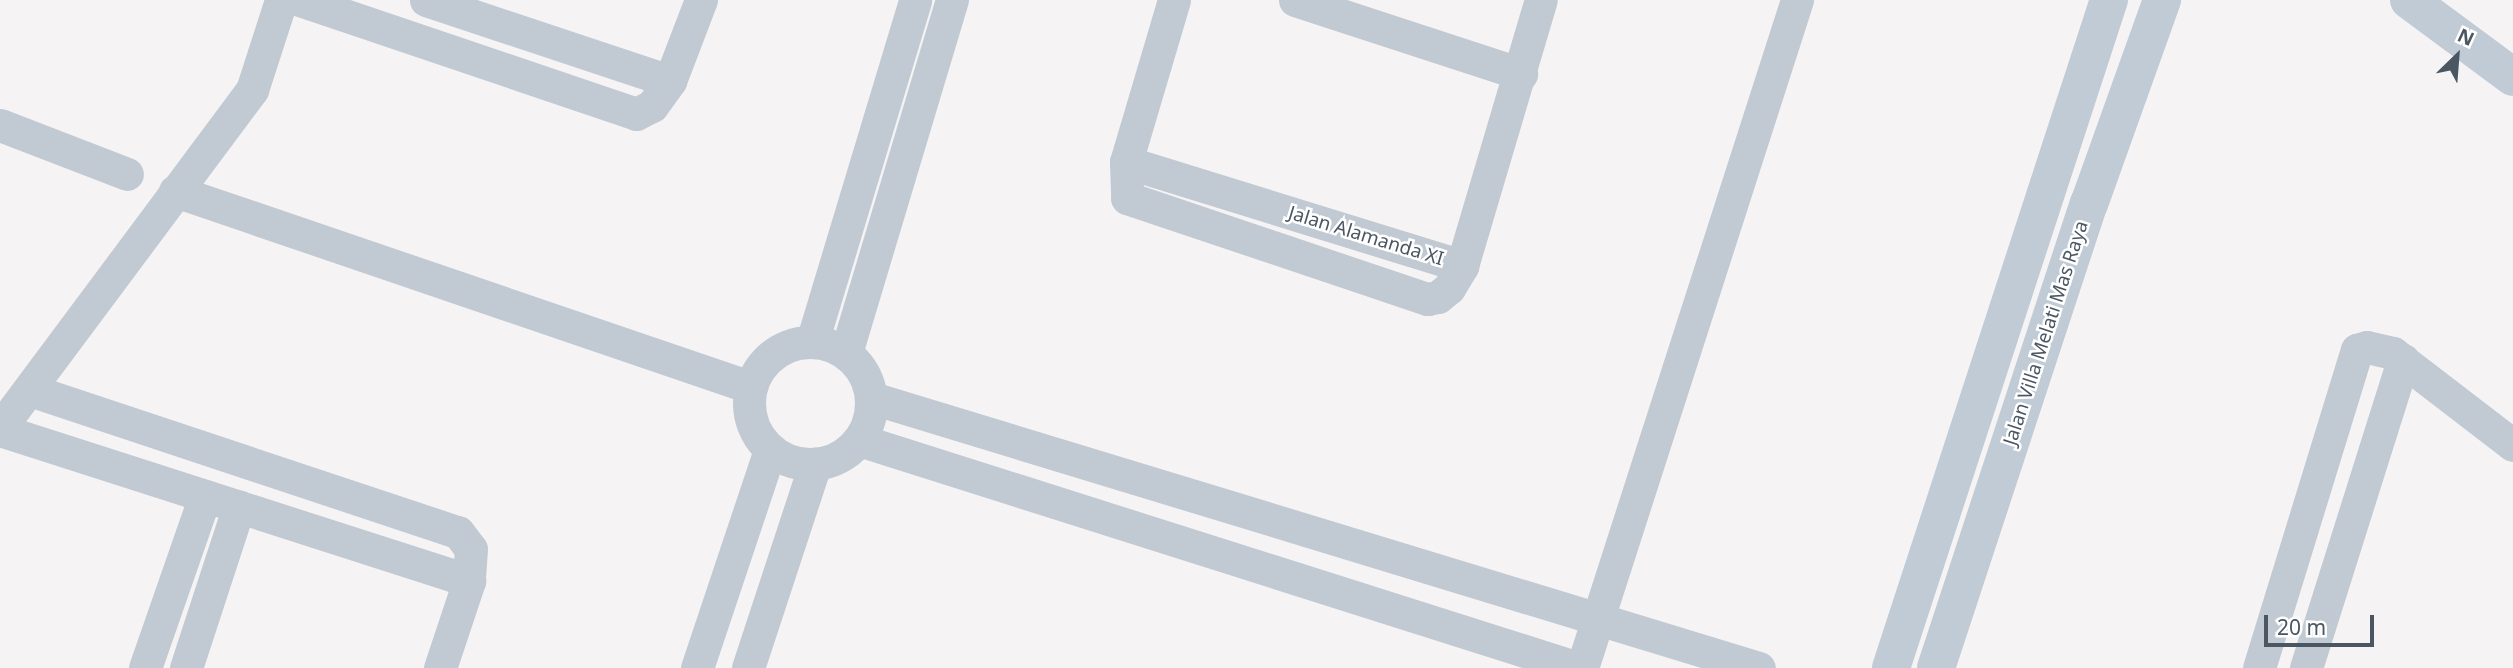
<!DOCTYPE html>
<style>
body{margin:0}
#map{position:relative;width:2513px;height:668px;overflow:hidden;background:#f5f3f3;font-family:"Noto Sans",sans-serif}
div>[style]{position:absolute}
.street>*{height:33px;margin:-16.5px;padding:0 16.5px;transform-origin:16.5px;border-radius:16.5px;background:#c1cad2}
.street>.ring{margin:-16.5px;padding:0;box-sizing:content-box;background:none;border:33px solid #c1cad2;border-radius:50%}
.secondary>*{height:38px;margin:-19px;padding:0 19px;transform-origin:19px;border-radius:19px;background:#c1cbd6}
span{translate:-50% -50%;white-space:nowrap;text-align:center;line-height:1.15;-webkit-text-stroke:5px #fff;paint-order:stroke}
.street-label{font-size:19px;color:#4a5661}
.north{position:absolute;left:2422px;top:21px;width:70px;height:70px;-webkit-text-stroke:5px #fff;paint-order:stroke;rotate:25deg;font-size:19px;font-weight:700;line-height:28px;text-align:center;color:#4a5661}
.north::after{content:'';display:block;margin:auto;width:24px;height:32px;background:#4a5661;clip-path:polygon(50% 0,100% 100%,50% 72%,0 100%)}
.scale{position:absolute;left:2264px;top:615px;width:110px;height:32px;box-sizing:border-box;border:4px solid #4a5661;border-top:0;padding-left:9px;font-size:21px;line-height:24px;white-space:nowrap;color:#4a5661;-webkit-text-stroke:5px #fff;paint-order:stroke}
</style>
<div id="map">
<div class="street">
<i style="left:300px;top:0;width:355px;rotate:18.7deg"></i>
<i style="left:636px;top:114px;width:18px;rotate:-27deg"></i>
<i style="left:652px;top:106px;width:31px;rotate:-54deg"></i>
<i style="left:670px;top:81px;width:87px;rotate:-69.1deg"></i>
<i style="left:426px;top:0;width:257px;rotate:18.4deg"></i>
<i style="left:1174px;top:0;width:169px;rotate:106.5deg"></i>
<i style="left:1126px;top:162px;width:36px;rotate:88deg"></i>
<i style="left:1127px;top:198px;width:317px;rotate:18.6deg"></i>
<i style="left:1427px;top:299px;width:11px;rotate:-10deg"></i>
<i style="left:1438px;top:297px;width:14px;rotate:-39deg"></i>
<i style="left:1449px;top:288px;width:26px;rotate:-59deg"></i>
<i style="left:1462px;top:266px;width:277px;rotate:-73.5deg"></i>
<i style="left:1295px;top:0;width:238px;rotate:18.1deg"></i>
<i style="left:0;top:125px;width:136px;rotate:21.1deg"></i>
<i style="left:1126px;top:162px;width:352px;rotate:17.2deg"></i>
<i style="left:175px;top:191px;width:607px;rotate:18.82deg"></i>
<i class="ring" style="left:749px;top:342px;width:89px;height:89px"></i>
<i style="left:812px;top:342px;width:357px;rotate:-73.2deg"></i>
<i style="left:846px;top:353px;width:369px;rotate:-73.3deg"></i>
<i style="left:30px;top:390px;width:451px;rotate:18.4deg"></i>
<i style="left:458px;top:532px;width:21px;rotate:53deg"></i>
<i style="left:471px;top:549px;width:32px;rotate:94deg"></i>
<i style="left:469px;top:581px;width:92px;rotate:108.4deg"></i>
<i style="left:872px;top:398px;width:927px;rotate:16.93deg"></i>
<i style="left:0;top:428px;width:422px;rotate:-53.3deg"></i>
<i style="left:252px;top:90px;width:95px;rotate:-72.1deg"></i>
<i style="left:0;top:430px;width:493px;rotate:17.8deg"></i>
<i style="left:859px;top:440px;width:754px;rotate:17.59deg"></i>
<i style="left:145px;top:668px;width:182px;rotate:-70.8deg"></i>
<i style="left:186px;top:668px;width:170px;rotate:-71.9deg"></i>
<i style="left:697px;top:668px;width:230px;rotate:-71.5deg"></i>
<i style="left:748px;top:668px;width:215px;rotate:-71.8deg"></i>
<i style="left:1582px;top:668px;width:702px;rotate:-72.16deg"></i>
<i style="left:2259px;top:668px;width:333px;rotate:-72.9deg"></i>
<i style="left:2357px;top:350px;width:10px;rotate:-17deg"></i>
<i style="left:2367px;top:347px;width:27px;rotate:13deg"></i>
<i style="left:2393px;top:353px;width:151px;rotate:37.5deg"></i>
<i style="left:2306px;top:668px;width:323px;rotate:-72.5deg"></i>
</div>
<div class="secondary">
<i style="left:2409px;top:0;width:129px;rotate:36.5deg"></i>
<i style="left:1891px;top:668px;width:703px;rotate:-71.93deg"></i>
<i style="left:1936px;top:668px;width:489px;rotate:-71.8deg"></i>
<i style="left:2089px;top:204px;width:217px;rotate:-70.3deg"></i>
</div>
<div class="street-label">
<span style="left:1366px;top:236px;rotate:17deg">Jalan Alamanda XI</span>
<span style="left:2046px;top:333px;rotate:-72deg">Jalan Villa Melati Mas Raya</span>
</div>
<div class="north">N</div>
<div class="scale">20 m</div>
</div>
